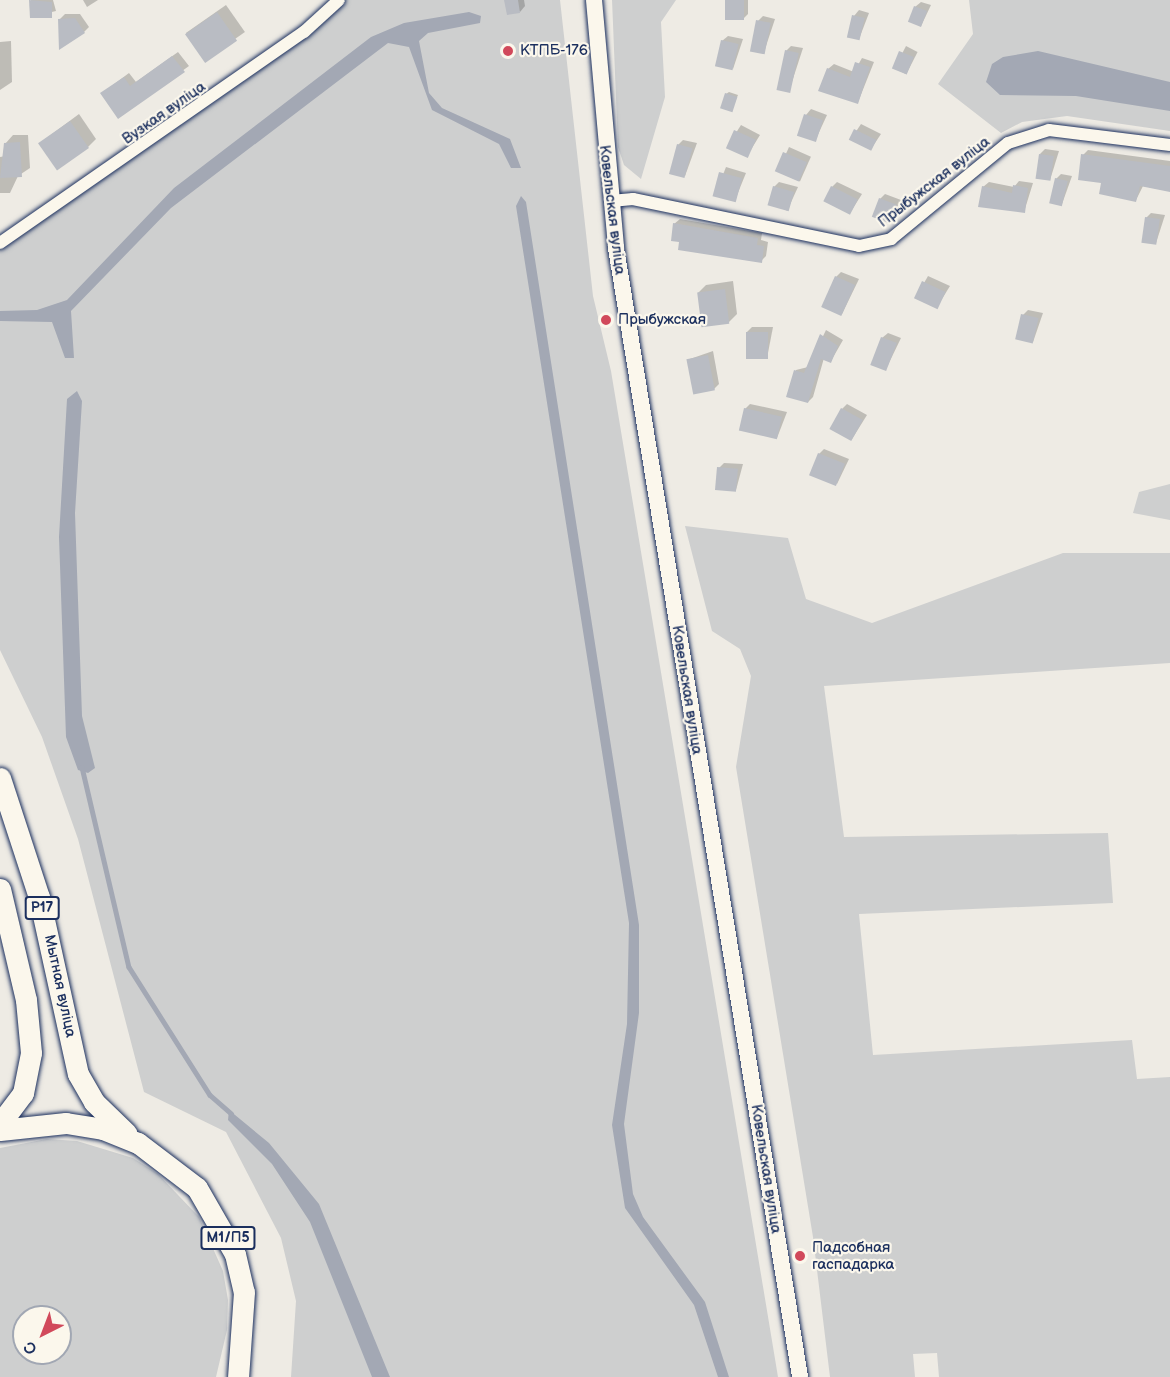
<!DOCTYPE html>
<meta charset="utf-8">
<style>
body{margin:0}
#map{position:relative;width:1170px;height:1377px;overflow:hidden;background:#eeebe4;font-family:"Balsamiq Sans",sans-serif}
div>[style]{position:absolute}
.green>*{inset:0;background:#cecfcf}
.water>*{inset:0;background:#a3a8b4}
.shadow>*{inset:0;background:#0003;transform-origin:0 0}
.stream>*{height:4.5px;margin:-2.25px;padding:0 2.25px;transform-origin:2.25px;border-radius:2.25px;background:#a3a8b4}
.building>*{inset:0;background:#b9bcc3;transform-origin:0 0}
.roads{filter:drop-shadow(0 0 2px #1b2f5e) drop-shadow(0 0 2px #1b2f5e)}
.street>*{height:12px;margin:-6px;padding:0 6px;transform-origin:6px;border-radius:6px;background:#fbf7ec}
.secondary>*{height:16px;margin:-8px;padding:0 8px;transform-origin:8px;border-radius:8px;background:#fbf7ec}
.highway>*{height:21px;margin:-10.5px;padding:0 10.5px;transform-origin:10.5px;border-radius:10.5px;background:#fbf7ec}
.dots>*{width:16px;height:16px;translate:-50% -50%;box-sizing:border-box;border:3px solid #fbf7ec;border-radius:50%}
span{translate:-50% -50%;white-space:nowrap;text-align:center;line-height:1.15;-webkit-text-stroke:4.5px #fbf7ec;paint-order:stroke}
.shield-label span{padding:2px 4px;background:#fbf7ec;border:2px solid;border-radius:4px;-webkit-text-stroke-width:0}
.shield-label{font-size:14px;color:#1b2f5e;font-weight:700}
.poi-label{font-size:15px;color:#1b2f5e}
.left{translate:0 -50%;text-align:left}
.street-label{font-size:15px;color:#1b2f5e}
.north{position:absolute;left:12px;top:1305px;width:60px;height:60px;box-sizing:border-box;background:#fbf7ec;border:2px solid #a1a7b3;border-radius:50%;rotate:222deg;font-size:16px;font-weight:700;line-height:24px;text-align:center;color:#1b2f5e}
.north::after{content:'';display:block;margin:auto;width:21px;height:27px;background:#d1495b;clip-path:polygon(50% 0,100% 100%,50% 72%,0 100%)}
</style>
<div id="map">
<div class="green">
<i style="clip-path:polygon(339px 0,560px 0,593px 296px,611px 371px,778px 1377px,291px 1377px,296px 1301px,281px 1238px,226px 1132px,144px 1092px,78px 839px,42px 737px,0 650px,0 243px)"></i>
<i style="clip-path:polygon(612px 0,676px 0,661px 22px,665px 97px,641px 179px,624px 165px,618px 147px)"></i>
<i style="clip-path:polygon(969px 0,1170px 0,1170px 131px,1067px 116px,1022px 122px,1001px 133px,938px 84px,973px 34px)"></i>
<i style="clip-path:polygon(1170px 484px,1170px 520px,1133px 513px,1139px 492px)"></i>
<i style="clip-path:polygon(685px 526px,788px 538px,806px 599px,872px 623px,1063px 553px,1170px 553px,1170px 663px,824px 686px,844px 837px,1108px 833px,1113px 903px,859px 914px,873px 1055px,1132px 1040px,1137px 1079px,1170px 1077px,1170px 1377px,939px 1377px,937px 1353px,913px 1354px,915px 1377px,830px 1377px,813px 1237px,736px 767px,751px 676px,740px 649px,712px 631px)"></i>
<i style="clip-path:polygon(evenodd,47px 1139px,77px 1141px,133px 1158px,158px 1174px,199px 1217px,223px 1271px,228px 1300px,227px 1330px,216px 1377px,0 1377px,0 1148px,47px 1139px,24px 1317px,60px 1317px,60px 1353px,24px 1353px,24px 1317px)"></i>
</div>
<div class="water">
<i style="clip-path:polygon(469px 12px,481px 16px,480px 23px,428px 33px,419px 41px,429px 93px,442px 108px,510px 139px,521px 168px,511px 168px,499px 144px,432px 110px,409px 47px,388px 43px,171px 208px,71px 311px,74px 358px,65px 358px,52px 322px,0 321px,0 311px,37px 310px,67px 300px,174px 188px,371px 37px,404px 23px)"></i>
<i style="clip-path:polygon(1038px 51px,1170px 82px,1170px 111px,1076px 96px,1000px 95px,986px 82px,992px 64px,1003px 57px)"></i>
<i style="clip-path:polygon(521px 196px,526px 202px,639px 925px,639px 1013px,624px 1124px,633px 1194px,643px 1217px,705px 1302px,729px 1377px,718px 1377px,694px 1305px,625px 1208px,612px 1125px,627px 1024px,629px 923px,516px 206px)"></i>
<i style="clip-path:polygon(77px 391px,82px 401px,75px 513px,82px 716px,95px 768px,88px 773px,78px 770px,66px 737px,59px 537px,67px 399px)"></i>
<i style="clip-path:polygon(229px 1110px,269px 1143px,319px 1204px,390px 1377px,372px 1377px,310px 1222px,272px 1164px,228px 1120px)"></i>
</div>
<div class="shadow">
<i style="clip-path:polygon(31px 0,53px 0,56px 11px,31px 17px)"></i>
<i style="clip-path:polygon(83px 0,98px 0,87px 7px)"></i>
<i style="clip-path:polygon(506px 0,524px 0,525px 6px,520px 12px)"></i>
<i style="clip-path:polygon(726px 0,748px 0,748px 14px,743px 19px)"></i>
<i style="clip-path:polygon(921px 2px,931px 5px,921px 26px,915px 7px)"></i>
<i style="left:226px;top:5px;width:33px;height:49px;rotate:55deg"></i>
<i style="clip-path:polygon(859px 10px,869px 13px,859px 39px,854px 16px)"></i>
<i style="clip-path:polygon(65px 14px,80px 14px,89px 27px,84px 32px,59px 20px)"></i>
<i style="clip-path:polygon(763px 16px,775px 19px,764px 52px,758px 21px)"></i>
<i style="clip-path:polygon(728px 36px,743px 39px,733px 69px,722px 41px)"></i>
<i style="clip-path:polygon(11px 41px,12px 82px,0 90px,0 42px)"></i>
<i style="clip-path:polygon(791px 46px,803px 48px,789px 91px,786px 51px)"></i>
<i style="left:906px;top:46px;width:13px;height:25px;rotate:27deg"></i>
<i style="clip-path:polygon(178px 52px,189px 66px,118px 117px,102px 93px,129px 73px,136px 82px)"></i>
<i style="clip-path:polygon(862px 58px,874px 62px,858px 102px,828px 69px,834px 64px,854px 72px)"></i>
<i style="clip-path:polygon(729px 92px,738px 95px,732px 109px,726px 94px)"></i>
<i style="clip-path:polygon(811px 109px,827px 115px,815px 141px,806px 115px)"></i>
<i style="clip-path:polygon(79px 114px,96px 139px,88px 147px,40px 143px)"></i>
<i style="clip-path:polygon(861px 124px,881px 134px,871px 149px,851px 139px)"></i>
<i style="clip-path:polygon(741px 125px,760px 135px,747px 156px,727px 147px)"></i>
<i style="clip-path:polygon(13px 135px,28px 135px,30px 168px,18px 176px,10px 193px,0 193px,0 157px,6px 156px,5px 144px)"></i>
<i style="clip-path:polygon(683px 140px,697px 143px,685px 176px,678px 145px)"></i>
<i style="left:789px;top:147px;width:24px;height:27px;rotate:24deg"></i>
<i style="clip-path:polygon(1045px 149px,1059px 151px,1050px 180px,1040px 154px)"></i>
<i style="clip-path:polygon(1088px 150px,1170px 161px,1170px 191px,1143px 186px,1136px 200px,1103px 182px,1083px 155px)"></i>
<i style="clip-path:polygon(726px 167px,746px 173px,735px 200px,715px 195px)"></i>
<i style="clip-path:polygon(1061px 174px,1072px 176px,1062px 204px,1056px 179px)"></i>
<i style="clip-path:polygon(1019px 181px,1033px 183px,1024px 212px,983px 187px,989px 182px,1014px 187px)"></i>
<i style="clip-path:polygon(779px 182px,798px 187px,787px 211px,774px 187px)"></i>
<i style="clip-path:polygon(837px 182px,862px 194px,850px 213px,832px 187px)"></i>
<i style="clip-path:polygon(885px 194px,901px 200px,889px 222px,880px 199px)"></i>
<i style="clip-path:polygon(1151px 213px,1165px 215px,1156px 243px,1146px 218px)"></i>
<i style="clip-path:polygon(680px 219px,762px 233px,761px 240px,768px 242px,766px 256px,761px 261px,681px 241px,674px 224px)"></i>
<i style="clip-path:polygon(841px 272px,859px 279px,842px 314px,836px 277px)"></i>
<i style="clip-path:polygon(928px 276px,950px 286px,937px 307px,916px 297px)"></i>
<i style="clip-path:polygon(733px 281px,737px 314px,729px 322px,698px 293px,706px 285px)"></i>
<i style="clip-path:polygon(1028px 310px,1043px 313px,1033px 342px,1023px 315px)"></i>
<i style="clip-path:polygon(752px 327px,773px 327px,767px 358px,747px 332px)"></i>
<i style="clip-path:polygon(826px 330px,843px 340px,831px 361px,824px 358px,813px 397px,808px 402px,788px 396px,796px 370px,808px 367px)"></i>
<i style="clip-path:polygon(888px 333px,901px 338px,886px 369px,882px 338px)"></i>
<i style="clip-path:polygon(713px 351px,719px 384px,714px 389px,687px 360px)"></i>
<i style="clip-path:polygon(750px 404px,787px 412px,777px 438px,745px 409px)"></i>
<i style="clip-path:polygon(847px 404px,867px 415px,852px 439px,842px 409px)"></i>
<i style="clip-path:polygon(824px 449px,849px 459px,837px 484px,819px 454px)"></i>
<i style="clip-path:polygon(724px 463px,743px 464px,736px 490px,719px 468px)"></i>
</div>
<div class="stream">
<i style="left:82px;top:767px;width:205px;rotate:76.8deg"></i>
<i style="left:129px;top:967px;width:151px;rotate:57.7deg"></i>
<i style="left:210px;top:1095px;width:28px;rotate:41deg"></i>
</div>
<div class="building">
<i style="clip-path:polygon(29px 0,52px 2px,52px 18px,30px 18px)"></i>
<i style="clip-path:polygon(504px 0,518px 0,520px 13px,507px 15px)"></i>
<i style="left:725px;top:0;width:19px;height:20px"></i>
<i style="left:914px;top:6px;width:14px;height:17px;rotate:21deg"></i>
<i style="left:217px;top:12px;width:35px;height:39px;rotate:55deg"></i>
<i style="left:852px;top:15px;width:13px;height:23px;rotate:13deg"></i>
<i style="clip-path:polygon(75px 18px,85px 33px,59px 50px,58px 19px)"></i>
<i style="left:756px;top:20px;width:15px;height:32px;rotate:11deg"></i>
<i style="left:721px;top:40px;width:18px;height:27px;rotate:13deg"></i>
<i style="left:785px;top:50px;width:14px;height:41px;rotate:12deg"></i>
<i style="left:899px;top:51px;width:16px;height:19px;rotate:22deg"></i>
<i style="clip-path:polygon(172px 56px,185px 72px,118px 119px,100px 93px,124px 77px,130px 86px)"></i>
<i style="clip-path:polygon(855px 62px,870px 67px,858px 104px,818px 91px,827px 68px,850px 77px)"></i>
<i style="left:725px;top:93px;width:13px;height:16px;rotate:18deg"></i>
<i style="left:804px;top:114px;width:20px;height:23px;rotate:18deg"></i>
<i style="left:70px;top:121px;width:33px;height:39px;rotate:55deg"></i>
<i style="left:854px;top:129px;width:25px;height:12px;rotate:26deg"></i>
<i style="left:734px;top:130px;width:24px;height:20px;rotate:24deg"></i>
<i style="clip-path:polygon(20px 142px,22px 177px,0 178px,4px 143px)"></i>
<i style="left:677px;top:144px;width:16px;height:31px;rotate:15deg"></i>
<i style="left:783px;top:152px;width:26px;height:21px;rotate:23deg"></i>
<i style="left:1039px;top:154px;width:15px;height:25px;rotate:8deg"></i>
<i style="clip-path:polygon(1081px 154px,1170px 166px,1170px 192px,1140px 186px,1136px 202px,1099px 194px,1101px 183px,1078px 180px)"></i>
<i style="left:719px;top:172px;width:24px;height:25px;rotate:15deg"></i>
<i style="left:1055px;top:178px;width:13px;height:26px;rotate:13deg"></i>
<i style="clip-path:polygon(1013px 185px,1028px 188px,1025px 213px,978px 207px,982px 186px,1012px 193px)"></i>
<i style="left:773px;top:186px;width:22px;height:20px;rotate:16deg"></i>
<i style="left:831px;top:186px;width:30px;height:17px;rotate:27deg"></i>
<i style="left:879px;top:198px;width:19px;height:20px;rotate:21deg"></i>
<i style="left:1145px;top:217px;width:15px;height:26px;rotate:8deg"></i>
<i style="clip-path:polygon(673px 223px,758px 238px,757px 245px,764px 246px,762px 263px,678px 250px,679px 242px,671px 241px)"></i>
<i style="left:835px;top:276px;width:22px;height:34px;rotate:24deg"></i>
<i style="left:922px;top:281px;width:26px;height:19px;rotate:25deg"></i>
<i style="left:725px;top:289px;width:35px;height:28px;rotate:83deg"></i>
<i style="left:1021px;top:314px;width:18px;height:26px;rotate:13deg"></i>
<i style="left:746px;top:332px;width:22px;height:27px"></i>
<i style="clip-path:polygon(820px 334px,838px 346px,831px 363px,821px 359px,808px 403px,786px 397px,794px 370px,804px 373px)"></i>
<i style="left:881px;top:337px;width:17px;height:30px;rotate:21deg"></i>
<i style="left:708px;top:355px;width:36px;height:22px;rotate:79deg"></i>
<i style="left:744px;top:408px;width:39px;height:23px;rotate:13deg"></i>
<i style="left:841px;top:408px;width:25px;height:24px;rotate:29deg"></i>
<i style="left:818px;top:453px;width:29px;height:24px;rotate:22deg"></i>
<i style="left:717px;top:467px;width:21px;height:23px;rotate:5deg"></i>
</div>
<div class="roads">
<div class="street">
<i style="left:611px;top:201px;width:22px;rotate:-5deg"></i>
<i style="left:633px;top:199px;width:231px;rotate:11.7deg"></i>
<i style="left:859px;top:246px;width:33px;rotate:-12deg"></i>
<i style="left:891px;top:239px;width:151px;rotate:-39.4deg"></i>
<i style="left:1008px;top:143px;width:43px;rotate:-17.6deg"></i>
<i style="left:1049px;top:130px;width:122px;rotate:7.1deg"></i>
<i style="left:0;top:243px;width:370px;rotate:-34.8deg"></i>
<i style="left:304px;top:32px;width:47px;rotate:-42.4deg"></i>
</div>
<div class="secondary">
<i style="left:594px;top:0;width:249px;rotate:84.9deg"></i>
<i style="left:616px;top:248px;width:1144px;rotate:80.74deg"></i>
</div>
<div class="highway">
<i style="left:0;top:778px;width:125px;rotate:71.9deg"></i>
<i style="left:39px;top:897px;width:181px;rotate:77.6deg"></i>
<i style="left:78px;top:1074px;width:32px;rotate:60deg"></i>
<i style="left:94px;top:1102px;width:45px;rotate:44.1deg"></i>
<i style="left:0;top:889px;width:114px;rotate:76.8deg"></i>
<i style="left:26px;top:1000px;width:53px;rotate:84.6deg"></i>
<i style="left:31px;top:1053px;width:41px;rotate:101.3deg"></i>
<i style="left:23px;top:1093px;width:38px;rotate:127deg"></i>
<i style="left:0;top:1130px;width:66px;rotate:-6.1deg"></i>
<i style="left:66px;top:1123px;width:37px;rotate:9deg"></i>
<i style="left:103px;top:1129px;width:38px;rotate:22deg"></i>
<i style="left:138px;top:1143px;width:74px;rotate:37.3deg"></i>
<i style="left:197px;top:1188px;width:76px;rotate:60.1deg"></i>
<i style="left:235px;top:1254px;width:39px;rotate:77deg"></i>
<i style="left:244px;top:1292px;width:85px;rotate:94deg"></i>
</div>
</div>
<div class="dots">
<i style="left:508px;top:51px;background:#d1495b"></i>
<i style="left:606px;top:320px;background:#d1495b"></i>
<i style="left:800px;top:1256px;background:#d1495b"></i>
</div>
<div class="shield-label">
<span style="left:42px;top:908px">Р17</span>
<span style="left:228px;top:1238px">М1/П5</span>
</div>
<div class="poi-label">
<span class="left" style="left:520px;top:51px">КТПБ-176</span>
<span class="left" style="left:618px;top:320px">Прыбужская</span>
<span class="left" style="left:812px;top:1256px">Падсобная<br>гаспадарка</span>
</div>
<div class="street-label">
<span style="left:164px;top:113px;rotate:-35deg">Вузкая вуліца</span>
<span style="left:934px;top:182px;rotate:-38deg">Прыбужская вуліца</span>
<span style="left:612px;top:210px;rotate:83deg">Ковельская вуліца</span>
<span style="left:687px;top:690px;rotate:81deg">Ковельская вуліца</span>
<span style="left:60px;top:986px;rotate:78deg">Мытная вуліца</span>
<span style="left:766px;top:1169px;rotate:81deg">Ковельская вуліца</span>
</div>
<div class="north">С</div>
</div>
